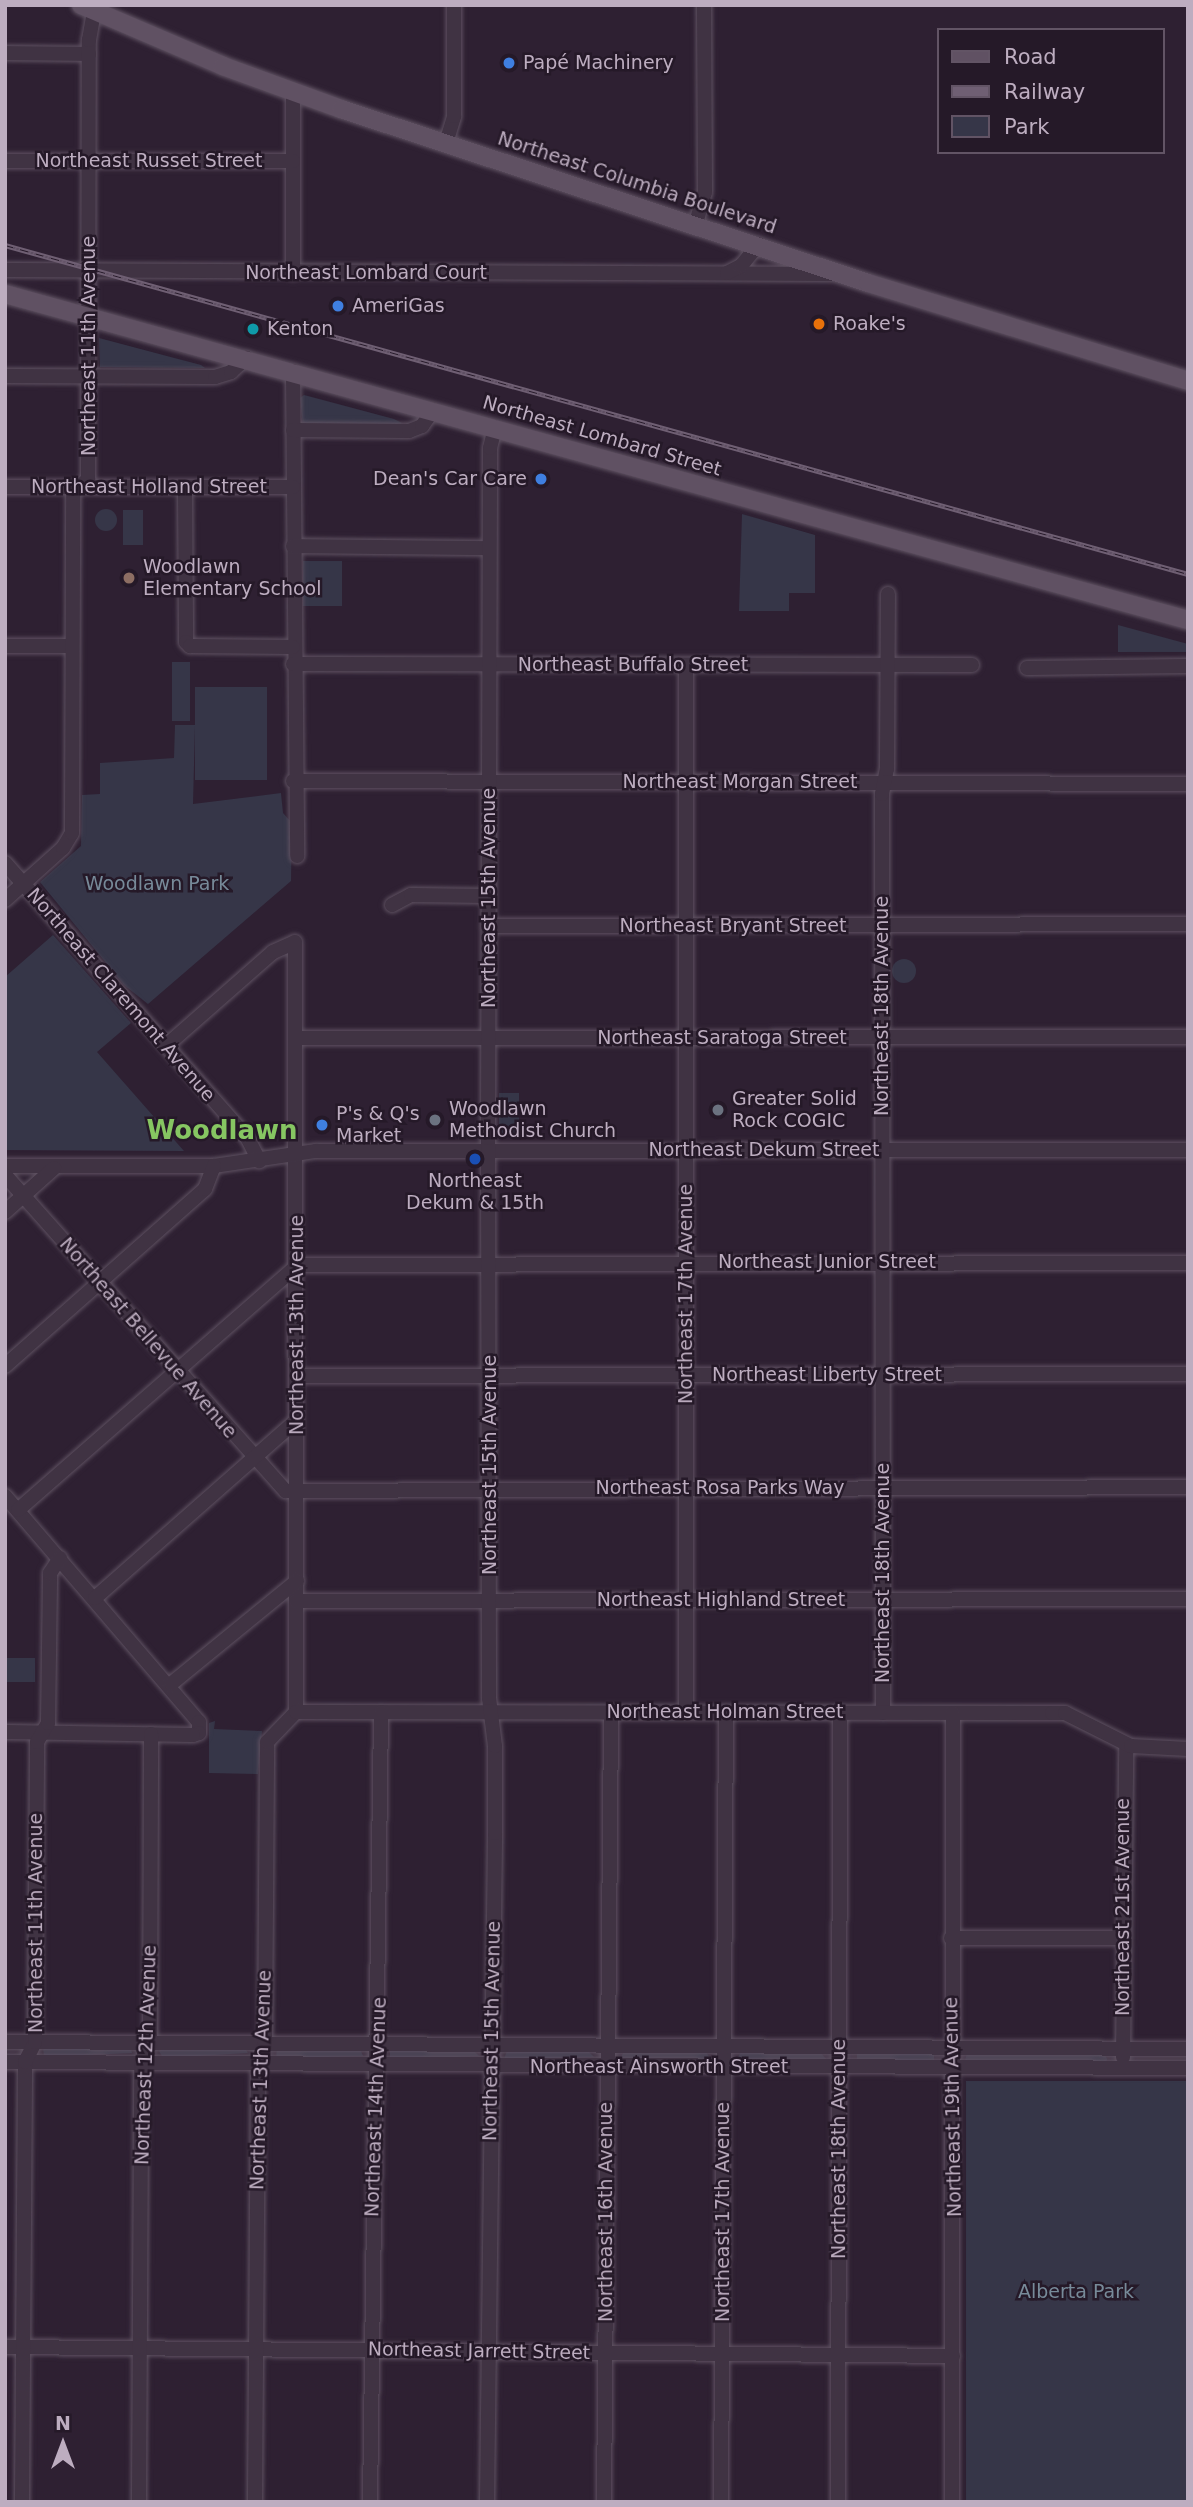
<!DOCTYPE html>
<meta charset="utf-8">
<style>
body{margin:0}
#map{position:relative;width:1193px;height:2507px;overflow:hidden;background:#2e2032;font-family:"DejaVu Sans",sans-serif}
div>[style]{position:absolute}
.green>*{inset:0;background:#363648;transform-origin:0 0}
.round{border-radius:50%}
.roads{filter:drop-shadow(0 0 2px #5e5161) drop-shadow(0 0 2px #5e5161)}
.minor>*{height:14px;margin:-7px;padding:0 7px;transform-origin:7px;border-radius:7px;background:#403343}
.major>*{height:18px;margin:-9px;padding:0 9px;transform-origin:9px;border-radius:9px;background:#605163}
.rail>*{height:5px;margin-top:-2.5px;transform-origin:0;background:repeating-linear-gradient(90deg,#251928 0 8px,#6f5f73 0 16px);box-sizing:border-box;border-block:2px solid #6f5f73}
.dots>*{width:19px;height:19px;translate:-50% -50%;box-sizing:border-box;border:4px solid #251928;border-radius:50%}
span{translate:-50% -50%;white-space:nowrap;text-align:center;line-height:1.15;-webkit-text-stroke:5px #251928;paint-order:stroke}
.poi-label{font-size:19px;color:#bdadc0}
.left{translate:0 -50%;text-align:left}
.right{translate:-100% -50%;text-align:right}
.street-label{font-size:19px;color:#bdadc0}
.park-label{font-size:19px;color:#778a99}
.district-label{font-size:26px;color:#86c662;font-weight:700}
.frame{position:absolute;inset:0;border:7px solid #bdadc0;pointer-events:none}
.legend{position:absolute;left:937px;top:28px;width:228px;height:126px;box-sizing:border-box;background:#251928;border:2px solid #625465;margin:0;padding:9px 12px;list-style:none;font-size:21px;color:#bdadc0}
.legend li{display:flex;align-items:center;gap:14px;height:35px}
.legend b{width:35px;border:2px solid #625465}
.north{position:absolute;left:28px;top:2409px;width:70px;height:70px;-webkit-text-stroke:5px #251928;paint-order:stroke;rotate:0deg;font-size:19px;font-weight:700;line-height:28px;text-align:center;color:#bdadc0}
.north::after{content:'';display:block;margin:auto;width:24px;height:32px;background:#bdadc0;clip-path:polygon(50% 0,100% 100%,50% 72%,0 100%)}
</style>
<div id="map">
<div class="green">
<i style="clip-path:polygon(99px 338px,201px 365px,205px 368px,100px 367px)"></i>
<i style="clip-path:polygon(304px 395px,394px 419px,402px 423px,394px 428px,303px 426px,300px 398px)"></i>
<i class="round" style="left:95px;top:509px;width:22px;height:22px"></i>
<i style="left:123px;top:510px;width:20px;height:35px"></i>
<i style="clip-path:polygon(742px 514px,815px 535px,815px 593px,789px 593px,789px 611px,739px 611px)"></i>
<i style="left:303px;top:561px;width:39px;height:45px"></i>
<i style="clip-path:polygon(1118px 625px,1188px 644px,1188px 652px,1118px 652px)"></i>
<i style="left:172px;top:662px;width:18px;height:59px"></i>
<i style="left:267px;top:687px;width:93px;height:72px;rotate:90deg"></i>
<i style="clip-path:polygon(175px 725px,195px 725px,193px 804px,281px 793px,283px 813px,292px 823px,291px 881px,148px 1004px,124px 985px,40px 882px,81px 846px,82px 795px,100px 794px,100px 763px,174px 758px)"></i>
<i style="clip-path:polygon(53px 935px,131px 1023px,97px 1052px,184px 1151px,5px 1150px,5px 977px)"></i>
<i class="round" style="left:892px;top:959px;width:24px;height:24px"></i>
<i style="left:519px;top:1093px;width:43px;height:20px;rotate:90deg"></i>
<i style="left:5px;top:1658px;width:30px;height:24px"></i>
<i style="clip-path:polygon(215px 1721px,214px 1729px,262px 1731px,258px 1774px,209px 1773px,209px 1723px)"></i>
<i style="clip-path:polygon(43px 2047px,131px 2049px,132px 2053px,44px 2057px)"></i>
<i style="clip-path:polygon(163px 2048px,246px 2050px,248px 2053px,163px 2058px,159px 2051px)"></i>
<i style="clip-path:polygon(277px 2049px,360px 2049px,363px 2056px,276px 2058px)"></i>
<i style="clip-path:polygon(390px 2051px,474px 2051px,479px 2056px,390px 2060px)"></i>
<i style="clip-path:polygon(507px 2051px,589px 2052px,594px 2057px,504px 2059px)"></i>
<i style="clip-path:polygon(624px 2051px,706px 2052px,710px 2058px,708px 2063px,620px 2059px)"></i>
<i style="clip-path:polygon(741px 2052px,821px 2053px,826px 2059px,736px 2061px)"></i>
<i style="left:857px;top:2054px;width:77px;height:9px"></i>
<i style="clip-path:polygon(967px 2054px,1105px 2055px,1107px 2059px,1106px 2063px,964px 2063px)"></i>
<i style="left:1188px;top:2081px;width:421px;height:222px;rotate:90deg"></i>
</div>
<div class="roads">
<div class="minor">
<i style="left:5px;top:53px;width:84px;rotate:0.7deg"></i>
<i style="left:293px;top:92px;width:181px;rotate:90deg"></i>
<i style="left:446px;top:143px;width:28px;rotate:-73deg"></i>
<i style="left:454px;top:116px;width:111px;rotate:-90deg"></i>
<i style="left:5px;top:161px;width:288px"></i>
<i style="left:696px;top:223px;width:32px;rotate:-74deg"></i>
<i style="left:705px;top:192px;width:187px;rotate:-90.3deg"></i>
<i style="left:5px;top:270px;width:831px;rotate:0.28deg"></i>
<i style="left:727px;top:273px;width:16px;rotate:-27deg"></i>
<i style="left:741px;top:266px;width:28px;rotate:-51deg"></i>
<i style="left:293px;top:371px;width:485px;rotate:89.5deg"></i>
<i style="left:5px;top:376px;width:210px;rotate:0.3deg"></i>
<i style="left:215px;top:377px;width:17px;rotate:-17deg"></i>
<i style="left:231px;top:372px;width:21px;rotate:-43deg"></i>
<i style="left:293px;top:430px;width:116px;rotate:0.5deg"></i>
<i style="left:409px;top:431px;width:14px;rotate:-21deg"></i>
<i style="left:422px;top:426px;width:19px;rotate:-55deg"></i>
<i style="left:5px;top:487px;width:288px"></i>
<i style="left:185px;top:487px;width:155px;rotate:89.6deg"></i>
<i style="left:186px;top:642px;width:6px;rotate:45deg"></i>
<i style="left:190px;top:646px;width:103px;rotate:0.6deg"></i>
<i style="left:293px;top:546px;width:196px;rotate:0.6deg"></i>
<i style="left:5px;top:646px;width:67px"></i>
<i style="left:293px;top:664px;width:679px;rotate:0.08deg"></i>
<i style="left:686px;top:665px;width:1047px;rotate:90deg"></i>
<i style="left:1027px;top:668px;width:161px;rotate:-0.7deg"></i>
<i style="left:293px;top:781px;width:895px;rotate:0.19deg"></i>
<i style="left:5px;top:863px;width:368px;rotate:48.6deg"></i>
<i style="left:248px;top:1139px;width:25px;rotate:63deg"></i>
<i style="left:5px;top:900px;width:78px;rotate:-41.9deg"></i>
<i style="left:63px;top:848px;width:17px;rotate:-59deg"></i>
<i style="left:72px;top:833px;width:340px;rotate:-89.8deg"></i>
<i style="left:73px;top:493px;width:21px;rotate:-43deg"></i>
<i style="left:88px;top:479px;width:439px;rotate:-89.9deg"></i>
<i style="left:89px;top:40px;width:29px;rotate:-80deg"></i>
<i style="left:392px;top:905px;width:21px;rotate:-28deg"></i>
<i style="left:411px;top:895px;width:77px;rotate:0.7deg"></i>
<i style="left:488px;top:926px;width:700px;rotate:-0.16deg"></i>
<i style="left:297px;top:1038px;width:891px;rotate:-0.06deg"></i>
<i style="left:166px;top:1046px;width:142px;rotate:-41.3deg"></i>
<i style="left:273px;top:952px;width:24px;rotate:-24deg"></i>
<i style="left:295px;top:942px;width:770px;rotate:89.93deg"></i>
<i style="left:5px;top:1166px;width:209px"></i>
<i style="left:214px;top:1166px;width:103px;rotate:-8.4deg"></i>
<i style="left:316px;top:1151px;width:872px;rotate:-0.07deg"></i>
<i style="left:5px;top:1175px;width:423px;rotate:48.4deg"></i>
<i style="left:286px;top:1491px;width:902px;rotate:-0.25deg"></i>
<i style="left:5px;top:1212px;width:66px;rotate:-41.9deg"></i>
<i style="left:5px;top:1366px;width:267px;rotate:-41.5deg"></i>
<i style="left:205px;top:1189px;width:25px;rotate:-69deg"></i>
<i style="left:298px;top:1376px;width:890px;rotate:-0.13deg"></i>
<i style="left:5px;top:1496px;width:298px;rotate:49.4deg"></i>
<i style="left:199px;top:1722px;width:11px;rotate:90deg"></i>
<i style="left:199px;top:1733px;width:6px;rotate:162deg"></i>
<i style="left:193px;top:1735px;width:188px;rotate:-179.1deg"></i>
<i style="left:18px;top:1510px;width:372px;rotate:-41.2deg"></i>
<i style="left:298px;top:1265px;width:890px;rotate:-0.13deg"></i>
<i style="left:95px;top:1598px;width:268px;rotate:-41.4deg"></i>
<i style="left:296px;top:1601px;width:892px;rotate:-0.13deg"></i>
<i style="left:171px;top:1684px;width:163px;rotate:-39.3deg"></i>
<i style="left:883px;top:1713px;width:919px;rotate:-90.06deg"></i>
<i style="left:882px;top:794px;width:25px;rotate:-79deg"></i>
<i style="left:887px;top:769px;width:175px;rotate:-89.7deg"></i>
<i style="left:951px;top:1938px;width:172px"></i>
<i style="left:5px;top:2042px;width:1183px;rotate:0.34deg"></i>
<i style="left:1123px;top:2057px;width:312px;rotate:-89.4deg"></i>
<i style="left:5px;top:2062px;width:1183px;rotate:0.29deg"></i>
<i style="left:5px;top:2347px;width:948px;rotate:0.54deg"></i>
<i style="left:22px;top:2502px;width:440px;rotate:-89.6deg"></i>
<i style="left:25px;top:2062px;width:22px;rotate:-63deg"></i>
<i style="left:35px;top:2042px;width:300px;rotate:-89.6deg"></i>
<i style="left:37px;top:1742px;width:22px;rotate:-60deg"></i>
<i style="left:48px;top:1723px;width:150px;rotate:-89.2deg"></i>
<i style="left:50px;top:1573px;width:18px;rotate:-56deg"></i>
<i style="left:139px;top:2502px;width:440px;rotate:-89.7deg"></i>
<i style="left:141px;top:2062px;width:20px;rotate:-63deg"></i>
<i style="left:150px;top:2044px;width:310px;rotate:-89.8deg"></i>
<i style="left:255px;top:2502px;width:440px;rotate:-89.6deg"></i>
<i style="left:258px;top:2062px;width:20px;rotate:-70deg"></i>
<i style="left:265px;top:2043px;width:301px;rotate:-89.6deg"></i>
<i style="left:267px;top:1742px;width:42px;rotate:-46deg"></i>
<i style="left:296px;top:1712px;width:756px;rotate:0.08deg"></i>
<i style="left:1052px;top:1713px;width:13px"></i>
<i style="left:1065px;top:1713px;width:74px;rotate:26.6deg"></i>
<i style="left:1131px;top:1746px;width:57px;rotate:3deg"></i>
<i style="left:370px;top:2502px;width:790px;rotate:-89.2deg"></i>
<i style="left:487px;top:2502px;width:669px;rotate:-89.31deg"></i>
<i style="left:495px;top:1833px;width:87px;rotate:-90deg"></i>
<i style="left:495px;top:1746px;width:48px;rotate:-97.1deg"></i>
<i style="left:489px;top:1698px;width:560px;rotate:-90.1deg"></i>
<i style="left:488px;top:1138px;width:690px;rotate:-89.83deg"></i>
<i style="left:490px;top:448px;width:21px;rotate:-76deg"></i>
<i style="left:604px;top:2502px;width:790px;rotate:-89.49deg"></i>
<i style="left:721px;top:2502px;width:790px;rotate:-89.64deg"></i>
<i style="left:838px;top:2502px;width:790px;rotate:-89.85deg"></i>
<i style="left:952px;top:2502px;width:789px;rotate:-89.93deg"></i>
</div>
<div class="major">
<i style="left:81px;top:5px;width:155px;rotate:23.2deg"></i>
<i style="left:223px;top:66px;width:126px;rotate:20deg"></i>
<i style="left:341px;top:109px;width:555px;rotate:18.27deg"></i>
<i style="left:868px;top:283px;width:335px;rotate:17deg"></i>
<i style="left:5px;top:294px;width:1227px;rotate:15.41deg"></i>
</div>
</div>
<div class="rail">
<i style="left:5px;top:245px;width:1228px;rotate:15.54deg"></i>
</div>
<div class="dots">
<i style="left:509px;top:63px;background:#3f7fe0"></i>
<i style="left:338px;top:306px;background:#3f7fe0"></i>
<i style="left:819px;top:324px;background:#e8710a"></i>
<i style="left:253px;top:329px;background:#0f9aa8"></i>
<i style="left:541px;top:479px;background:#3f7fe0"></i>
<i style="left:129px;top:578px;background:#8d6e63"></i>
<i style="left:718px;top:1110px;background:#6b7280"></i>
<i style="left:435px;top:1120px;background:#6b7280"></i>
<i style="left:322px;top:1125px;background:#3f7fe0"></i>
<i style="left:475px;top:1159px;background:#1a4fb4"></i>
</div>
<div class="poi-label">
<span class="left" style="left:523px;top:63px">Papé Machinery</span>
<span class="left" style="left:352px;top:306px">AmeriGas</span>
<span class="left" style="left:833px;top:324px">Roake's</span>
<span class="left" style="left:267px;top:329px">Kenton</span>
<span class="right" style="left:527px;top:479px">Dean's Car Care</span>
<span class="left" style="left:143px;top:578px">Woodlawn<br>Elementary School</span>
<span class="left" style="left:732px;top:1110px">Greater Solid<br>Rock COGIC</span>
<span class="left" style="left:449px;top:1120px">Woodlawn<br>Methodist Church</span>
<span class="left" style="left:336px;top:1125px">P's &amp; Q's<br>Market</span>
<span style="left:475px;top:1192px">Northeast<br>Dekum &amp; 15th</span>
</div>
<div class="street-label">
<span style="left:149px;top:161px">Northeast Russet Street</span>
<span style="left:637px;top:183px;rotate:18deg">Northeast Columbia Boulevard</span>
<span style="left:366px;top:273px">Northeast Lombard Court</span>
<span style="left:89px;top:346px;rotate:-90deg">Northeast 11th Avenue</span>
<span style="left:602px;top:436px;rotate:16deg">Northeast Lombard Street</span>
<span style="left:149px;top:487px">Northeast Holland Street</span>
<span style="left:633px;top:665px">Northeast Buffalo Street</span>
<span style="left:740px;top:782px">Northeast Morgan Street</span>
<span style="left:489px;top:898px;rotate:-90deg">Northeast 15th Avenue</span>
<span style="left:733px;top:926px">Northeast Bryant Street</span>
<span style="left:121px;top:995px;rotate:49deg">Northeast Claremont Avenue</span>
<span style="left:882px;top:1006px;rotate:-90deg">Northeast 18th Avenue</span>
<span style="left:722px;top:1038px">Northeast Saratoga Street</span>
<span style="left:764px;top:1150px">Northeast Dekum Street</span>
<span style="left:827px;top:1262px">Northeast Junior Street</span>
<span style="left:686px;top:1294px;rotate:-90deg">Northeast 17th Avenue</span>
<span style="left:297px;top:1325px;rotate:-90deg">Northeast 13th Avenue</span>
<span style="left:148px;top:1338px;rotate:49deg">Northeast Bellevue Avenue</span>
<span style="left:827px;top:1375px">Northeast Liberty Street</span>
<span style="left:490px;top:1465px;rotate:-90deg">Northeast 15th Avenue</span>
<span style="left:720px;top:1488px">Northeast Rosa Parks Way</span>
<span style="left:883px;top:1573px;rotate:-90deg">Northeast 18th Avenue</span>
<span style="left:721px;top:1600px">Northeast Highland Street</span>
<span style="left:725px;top:1712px">Northeast Holman Street</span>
<span style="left:1123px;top:1907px;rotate:-90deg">Northeast 21st Avenue</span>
<span style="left:36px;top:1923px;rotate:-90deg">Northeast 11th Avenue</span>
<span style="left:492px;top:2031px;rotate:-89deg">Northeast 15th Avenue</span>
<span style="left:146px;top:2055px;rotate:-88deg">Northeast 12th Avenue</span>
<span style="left:659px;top:2067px">Northeast Ainsworth Street</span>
<span style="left:261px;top:2080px;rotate:-88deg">Northeast 13th Avenue</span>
<span style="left:376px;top:2107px;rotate:-88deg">Northeast 14th Avenue</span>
<span style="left:953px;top:2107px;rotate:-91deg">Northeast 19th Avenue</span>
<span style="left:839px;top:2149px;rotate:-90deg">Northeast 18th Avenue</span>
<span style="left:606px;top:2212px;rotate:-90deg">Northeast 16th Avenue</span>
<span style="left:723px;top:2212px;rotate:-90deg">Northeast 17th Avenue</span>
<span style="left:479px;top:2351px;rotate:1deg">Northeast Jarrett Street</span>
</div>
<div class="park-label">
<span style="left:157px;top:884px">Woodlawn Park</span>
<span style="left:1076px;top:2292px">Alberta Park</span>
</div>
<div class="district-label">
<span style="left:222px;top:1131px">Woodlawn</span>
</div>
<div class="frame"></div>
<ul class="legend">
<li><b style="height:9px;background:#605163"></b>Road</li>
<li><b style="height:9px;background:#6f5f73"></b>Railway</li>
<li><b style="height:19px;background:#363648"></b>Park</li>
</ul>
<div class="north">N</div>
</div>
